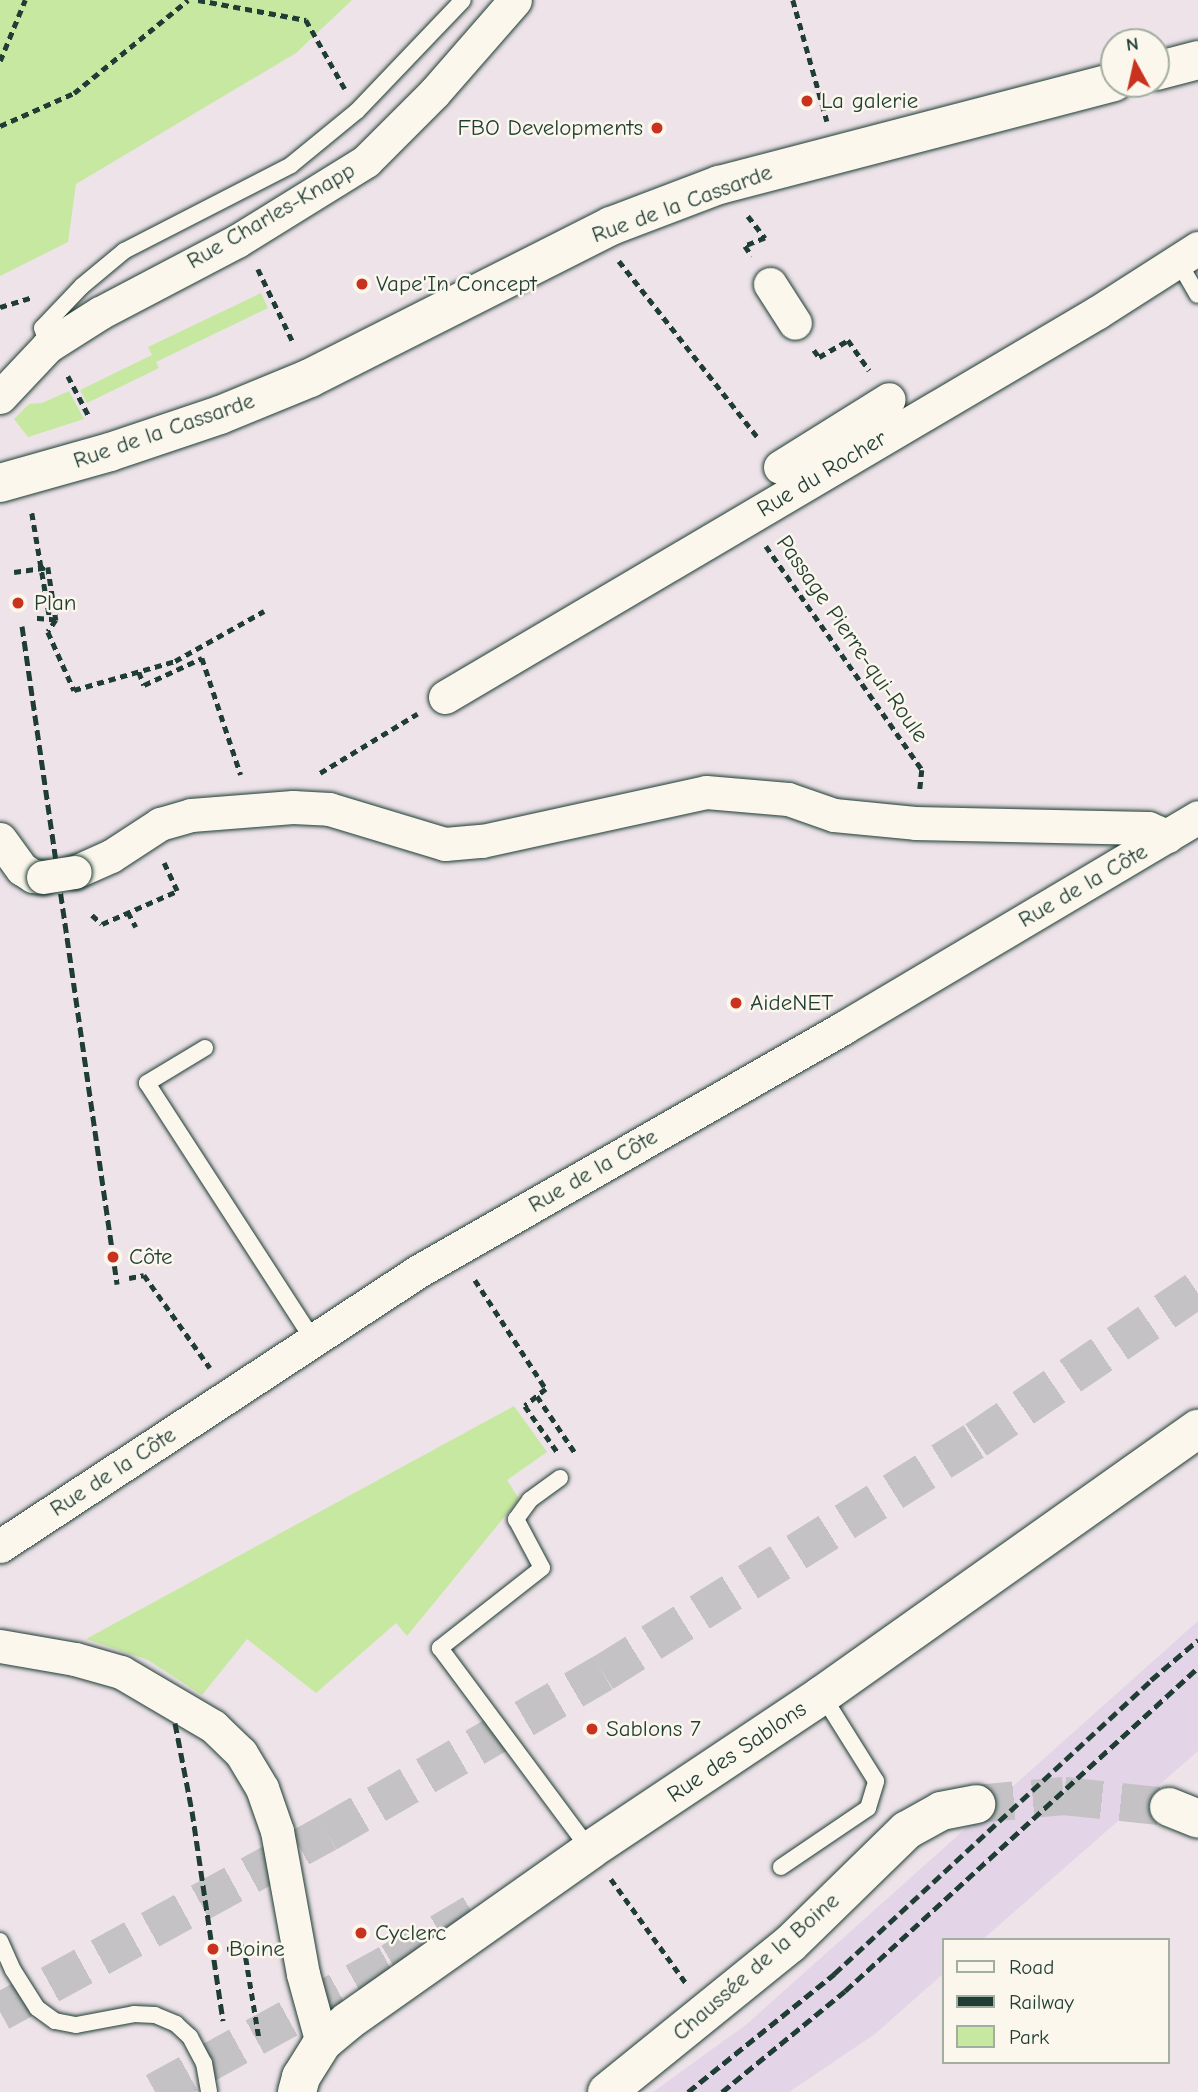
<!DOCTYPE html>
<meta charset="utf-8">
<style>
body{margin:0}
#map{position:relative;width:1198px;height:2092px;overflow:hidden;background:#ede3e9;font-family:"Comic Neue",sans-serif}
div>[style]{position:absolute}
.built>*{inset:0;background:#e3d5e7}
.green>*{inset:0;background:#c7e8a0}
.secondary-tunnel>*{height:38px;margin-top:-19px;transform-origin:0;background:repeating-linear-gradient(90deg,#c4c2c5 0 38px,transparent 0 57px)}
.highway-tunnel>*{height:38px;margin-top:-19px;transform-origin:0;background:repeating-linear-gradient(90deg,#c4c2c5 0 38px,transparent 0 57px)}
.path>*{height:4.5px;margin-top:-2.25px;transform-origin:0;background:repeating-linear-gradient(90deg,#1f3d34 0 7px,transparent 0 12px)}
.roads{filter:drop-shadow(0 0 2px #1f3d34) drop-shadow(0 0 2px #1f3d34)}
.lane>*{height:16px;margin:-8px;padding:0 8px;transform-origin:8px;border-radius:8px;background:#fbf7ec}
.street>*{height:33px;margin:-16.5px;padding:0 16.5px;transform-origin:16.5px;border-radius:16.5px;background:#fbf7ec}
.secondary>*{height:38px;margin:-19px;padding:0 19px;transform-origin:19px;border-radius:19px;background:#fbf7ec}
.rail>*{height:5px;margin-top:-2.5px;transform-origin:0;background:repeating-linear-gradient(90deg,#1f3d34 0 10px,transparent 0 15px)}
.bridges{filter:drop-shadow(0 0 2px #1f3d34) drop-shadow(0 0 2px #1f3d34)}
.street-bridge>*{height:33px;margin:-16.5px;padding:0 16.5px;transform-origin:16.5px;border-radius:16.5px;background:#fbf7ec}
.dots>*{width:19px;height:19px;translate:-50% -50%;box-sizing:border-box;border:4px solid #fbf7ec;border-radius:50%}
span{translate:-50% -50%;white-space:nowrap;text-align:center;line-height:1.15;-webkit-text-stroke:5px #fbf7ec;paint-order:stroke}
.poi-label{font-size:23px;color:#1f3d34}
.left{translate:0 -50%;text-align:left}
.right{translate:-100% -50%;text-align:right}
.street-label{font-size:23px;color:#1f3d34}
.legend{position:absolute;left:942px;top:1938px;width:228px;height:126px;box-sizing:border-box;background:#fbf7ec;border:2px solid #a3ada2;margin:0;padding:9px 12px;list-style:none;font-size:21px;color:#1f3d34}
.legend li{display:flex;align-items:center;gap:14px;height:35px}
.legend b{width:35px;border:2px solid #a3ada2}
.north{position:absolute;left:1100px;top:28px;width:70px;height:70px;box-sizing:border-box;background:#fbf7ec;border:2px solid #a3ada2;border-radius:50%;rotate:352deg;font-size:19px;font-weight:700;line-height:28px;text-align:center;color:#1f3d34}
.north::after{content:'';display:block;margin:auto;width:24px;height:32px;background:#c8321e;clip-path:polygon(50% 0,100% 100%,50% 72%,0 100%)}
</style>
<div id="map">
<div class="built">
<i style="clip-path:polygon(1198px 1621px,1198px 1751px,982px 1940px,944px 1940px,944px 1973px,875px 2034px,789px 2092px,653px 2092px,747px 2024px)"></i>
</div>
<div class="green">
<i style="clip-path:polygon(0 0,352px 0,296px 53px,76px 184px,68px 242px,0 276px)"></i>
<i style="clip-path:polygon(261px 293px,268px 308px,156px 362px,159px 368px,87px 403px,80px 390px,152px 355px,148px 347px)"></i>
<i style="clip-path:polygon(69px 391px,84px 419px,28px 437px,14px 419px,29px 404px,42px 403px)"></i>
<i style="clip-path:polygon(514px 1406px,547px 1452px,507px 1480px,519px 1499px,407px 1636px,396px 1623px,316px 1693px,247px 1639px,202px 1695px,148px 1660px,86px 1639px)"></i>
</div>
<div class="secondary-tunnel">
<i style="left:976px;top:1804px;width:88px;rotate:-5.2deg"></i>
<i style="left:1064px;top:1796px;width:106px;rotate:6deg"></i>
</div>
<div class="highway-tunnel">
<i style="left:0;top:2012px;width:373px;rotate:-28.7deg"></i>
<i style="left:327px;top:1833px;width:319px;rotate:-30.1deg"></i>
<i style="left:603px;top:1673px;width:440px;rotate:-32deg"></i>
<i style="left:976px;top:1440px;width:268px;rotate:-34.2deg"></i>
<i style="left:155px;top:2092px;width:269px;rotate:-28.8deg"></i>
<i style="left:391px;top:1962px;width:106px;rotate:-30.7deg"></i>
</div>
<div class="path">
<i style="left:198px;top:0;width:110px;rotate:10.5deg"></i>
<i style="left:306px;top:20px;width:79px;rotate:60.5deg"></i>
<i style="left:793px;top:0;width:126px;rotate:74.3deg"></i>
<i style="left:0;top:61px;width:66px;rotate:-67.7deg"></i>
<i style="left:0;top:126px;width:81px;rotate:-24deg"></i>
<i style="left:74px;top:93px;width:147px;rotate:-39.2deg"></i>
<i style="left:748px;top:216px;width:28px;rotate:52deg"></i>
<i style="left:765px;top:238px;width:22px;rotate:158deg"></i>
<i style="left:745px;top:246px;width:12px;rotate:55deg"></i>
<i style="left:619px;top:261px;width:226px;rotate:51.8deg"></i>
<i style="left:258px;top:269px;width:83px;rotate:64.4deg"></i>
<i style="left:0;top:307px;width:34px;rotate:-17deg"></i>
<i style="left:814px;top:350px;width:9px;rotate:54deg"></i>
<i style="left:819px;top:357px;width:34px;rotate:-30deg"></i>
<i style="left:848px;top:340px;width:37px;rotate:55deg"></i>
<i style="left:68px;top:376px;width:47px;rotate:62.4deg"></i>
<i style="left:32px;top:513px;width:108px;rotate:80.4deg"></i>
<i style="left:766px;top:546px;width:273px;rotate:55.1deg"></i>
<i style="left:922px;top:770px;width:19px;rotate:96deg"></i>
<i style="left:14px;top:572px;width:34px;rotate:-8deg"></i>
<i style="left:48px;top:567px;width:54px;rotate:81.4deg"></i>
<i style="left:56px;top:620px;width:21px;rotate:-175deg"></i>
<i style="left:56px;top:620px;width:14px;rotate:124deg"></i>
<i style="left:48px;top:632px;width:64px;rotate:65.9deg"></i>
<i style="left:74px;top:690px;width:105px;rotate:-16deg"></i>
<i style="left:175px;top:661px;width:102px;rotate:-29.3deg"></i>
<i style="left:139px;top:672px;width:14px;rotate:69deg"></i>
<i style="left:144px;top:685px;width:64px;rotate:-25deg"></i>
<i style="left:202px;top:658px;width:123px;rotate:71.6deg"></i>
<i style="left:320px;top:773px;width:114px;rotate:-31.3deg"></i>
<i style="left:128px;top:912px;width:17px;rotate:62deg"></i>
<i style="left:92px;top:915px;width:13px;rotate:42deg"></i>
<i style="left:102px;top:924px;width:82px;rotate:-23.7deg"></i>
<i style="left:177px;top:891px;width:31px;rotate:-115deg"></i>
<i style="left:129px;top:1278px;width:15px;rotate:-11deg"></i>
<i style="left:144px;top:1275px;width:114px;rotate:54.6deg"></i>
<i style="left:475px;top:1280px;width:130px;rotate:56.9deg"></i>
<i style="left:546px;top:1389px;width:27px;rotate:141deg"></i>
<i style="left:525px;top:1406px;width:57px;rotate:54.9deg"></i>
<i style="left:537px;top:1396px;width:70px;rotate:56.1deg"></i>
<i style="left:611px;top:1879px;width:128px;rotate:54.2deg"></i>
<i style="left:227px;top:1949px;width:17px;rotate:-10deg"></i>
<i style="left:244px;top:1946px;width:93px;rotate:80.7deg"></i>
</div>
<div class="roads">
<div class="lane">
<i style="left:1178px;top:261px;width:39px;rotate:60deg"></i>
<i style="left:48px;top:346px;width:19px;rotate:-108deg"></i>
<i style="left:42px;top:328px;width:58px;rotate:-46.4deg"></i>
<i style="left:82px;top:286px;width:55px;rotate:-39.8deg"></i>
<i style="left:124px;top:251px;width:188px;rotate:-27.2deg"></i>
<i style="left:291px;top:165px;width:85px;rotate:-39.3deg"></i>
<i style="left:357px;top:111px;width:153px;rotate:-46.3deg"></i>
<i style="left:205px;top:1048px;width:68px;rotate:148.9deg"></i>
<i style="left:147px;top:1083px;width:306px;rotate:57.1deg"></i>
<i style="left:560px;top:1478px;width:37px;rotate:144deg"></i>
<i style="left:530px;top:1500px;width:24px;rotate:126deg"></i>
<i style="left:516px;top:1519px;width:55px;rotate:62deg"></i>
<i style="left:542px;top:1568px;width:130px;rotate:141.9deg"></i>
<i style="left:440px;top:1648px;width:252px;rotate:53.4deg"></i>
<i style="left:781px;top:1867px;width:105px;rotate:-34.1deg"></i>
<i style="left:868px;top:1808px;width:28px;rotate:-73deg"></i>
<i style="left:876px;top:1781px;width:102px;rotate:-122.1deg"></i>
<i style="left:0;top:1941px;width:32px;rotate:66deg"></i>
<i style="left:13px;top:1970px;width:45px;rotate:57.7deg"></i>
<i style="left:37px;top:2008px;width:22px;rotate:36deg"></i>
<i style="left:55px;top:2021px;width:21px;rotate:11deg"></i>
<i style="left:76px;top:2025px;width:59px;rotate:-10.7deg"></i>
<i style="left:134px;top:2014px;width:21px;rotate:3deg"></i>
<i style="left:155px;top:2015px;width:23px;rotate:23deg"></i>
<i style="left:176px;top:2024px;width:19px;rotate:43deg"></i>
<i style="left:190px;top:2037px;width:30px;rotate:62deg"></i>
<i style="left:204px;top:2063px;width:29px;rotate:80deg"></i>
</div>
<div class="street">
<i style="left:770px;top:284px;width:46px;rotate:57.3deg"></i>
<i style="left:0;top:397px;width:70px;rotate:-46.7deg"></i>
<i style="left:48px;top:346px;width:62px;rotate:-32.4deg"></i>
<i style="left:100px;top:313px;width:155px;rotate:-27.7deg"></i>
<i style="left:237px;top:241px;width:152px;rotate:-31.8deg"></i>
<i style="left:366px;top:161px;width:96px;rotate:-45deg"></i>
<i style="left:434px;top:93px;width:123px;rotate:-48.9deg"></i>
<i style="left:780px;top:467px;width:128px;rotate:-32deg"></i>
<i style="left:445px;top:697px;width:758px;rotate:-30.52deg"></i>
<i style="left:1098px;top:312px;width:119px;rotate:-32.6deg"></i>
<i style="left:0;top:839px;width:37px;rotate:54deg"></i>
<i style="left:22px;top:869px;width:13px;rotate:32deg"></i>
<i style="left:33px;top:876px;width:10px;rotate:6deg"></i>
<i style="left:75px;top:872px;width:39px;rotate:-24deg"></i>
<i style="left:111px;top:856px;width:59px;rotate:-33.1deg"></i>
<i style="left:160px;top:824px;width:32px;rotate:-16deg"></i>
<i style="left:191px;top:815px;width:102px;rotate:-4.5deg"></i>
<i style="left:293px;top:807px;width:36px;rotate:3deg"></i>
<i style="left:329px;top:809px;width:121px;rotate:16.8deg"></i>
<i style="left:445px;top:844px;width:37px;rotate:-5deg"></i>
<i style="left:482px;top:841px;width:229px;rotate:-12.3deg"></i>
<i style="left:706px;top:792px;width:82px;rotate:4.9deg"></i>
<i style="left:788px;top:799px;width:49px;rotate:19.2deg"></i>
<i style="left:834px;top:815px;width:81px;rotate:5.6deg"></i>
<i style="left:915px;top:823px;width:233px;rotate:1.2deg"></i>
<i style="left:1148px;top:828px;width:21px;rotate:23deg"></i>
<i style="left:0;top:1546px;width:499px;rotate:-33.3deg"></i>
<i style="left:417px;top:1272px;width:491px;rotate:-29.8deg"></i>
<i style="left:843px;top:1028px;width:413px;rotate:-30.7deg"></i>
<i style="left:0;top:1646px;width:76px;rotate:9.8deg"></i>
<i style="left:75px;top:1659px;width:48px;rotate:15.8deg"></i>
<i style="left:121px;top:1672px;width:107px;rotate:30.4deg"></i>
<i style="left:213px;top:1726px;width:39px;rotate:44deg"></i>
<i style="left:241px;top:1753px;width:41px;rotate:59deg"></i>
<i style="left:262px;top:1788px;width:46px;rotate:70.8deg"></i>
<i style="left:277px;top:1831px;width:145px;rotate:79.7deg"></i>
<i style="left:303px;top:1974px;width:72px;rotate:74.6deg"></i>
</div>
<div class="secondary">
<i style="left:1156px;top:71px;width:43px;rotate:-14.7deg"></i>
<i style="left:0;top:483px;width:114px;rotate:-15.7deg"></i>
<i style="left:110px;top:452px;width:116px;rotate:-18.6deg"></i>
<i style="left:220px;top:415px;width:97px;rotate:-22.3deg"></i>
<i style="left:310px;top:378px;width:337px;rotate:-26.8deg"></i>
<i style="left:611px;top:226px;width:116px;rotate:-20.8deg"></i>
<i style="left:719px;top:185px;width:408px;rotate:-14.6deg"></i>
<i style="left:1169px;top:1807px;width:31px;rotate:22deg"></i>
<i style="left:297px;top:2092px;width:16px;rotate:-75deg"></i>
<i style="left:301px;top:2077px;width:40px;rotate:-58deg"></i>
<i style="left:322px;top:2043px;width:34px;rotate:-40deg"></i>
<i style="left:348px;top:2021px;width:296px;rotate:-35.2deg"></i>
<i style="left:590px;top:1850px;width:279px;rotate:-33.7deg"></i>
<i style="left:822px;top:1695px;width:461px;rotate:-35.3deg"></i>
<i style="left:607px;top:2092px;width:235px;rotate:-39deg"></i>
<i style="left:790px;top:1944px;width:163px;rotate:-44.3deg"></i>
<i style="left:907px;top:1830px;width:39px;rotate:-29deg"></i>
<i style="left:941px;top:1811px;width:36px;rotate:-11deg"></i>
</div>
</div>
<div class="rail">
<i style="left:22px;top:626px;width:665px;rotate:81.78deg"></i>
<i style="left:175px;top:1723px;width:90px;rotate:79.1deg"></i>
<i style="left:192px;top:1811px;width:212px;rotate:81.6deg"></i>
<i style="left:688px;top:2092px;width:188px;rotate:-38.9deg"></i>
<i style="left:834px;top:1974px;width:432px;rotate:-42.8deg"></i>
<i style="left:1151px;top:1680px;width:62px;rotate:-40.4deg"></i>
<i style="left:722px;top:2092px;width:159px;rotate:-39.4deg"></i>
<i style="left:845px;top:1991px;width:478px;rotate:-42.5deg"></i>
</div>
<div class="bridges">
<div class="street-bridge">
<i style="left:43px;top:877px;width:32px;rotate:-9deg"></i>
</div>
</div>
<div class="dots">
<i style="left:807px;top:101px;background:#c8321e"></i>
<i style="left:657px;top:128px;background:#c8321e"></i>
<i style="left:362px;top:284px;background:#c8321e"></i>
<i style="left:18px;top:603px;background:#c8321e"></i>
<i style="left:736px;top:1003px;background:#c8321e"></i>
<i style="left:113px;top:1257px;background:#c8321e"></i>
<i style="left:592px;top:1729px;background:#c8321e"></i>
<i style="left:361px;top:1933px;background:#c8321e"></i>
<i style="left:213px;top:1949px;background:#c8321e"></i>
</div>
<div class="poi-label">
<span class="left" style="left:821px;top:101px">La galerie</span>
<span class="right" style="left:643px;top:128px">FBO Developments</span>
<span class="left" style="left:376px;top:284px">Vape'In Concept</span>
<span class="left" style="left:34px;top:603px">Plan</span>
<span class="left" style="left:750px;top:1003px">AideNET</span>
<span class="left" style="left:129px;top:1257px">Côte</span>
<span class="left" style="left:606px;top:1729px">Sablons 7</span>
<span class="left" style="left:375px;top:1933px">Cyclerc</span>
<span class="left" style="left:229px;top:1949px">Boine</span>
</div>
<div class="street-label">
<span style="left:682px;top:204px;rotate:-20deg">Rue de la Cassarde</span>
<span style="left:271px;top:216px;rotate:-30deg">Rue Charles-Knapp</span>
<span style="left:164px;top:431px;rotate:-19deg">Rue de la Cassarde</span>
<span style="left:822px;top:474px;rotate:-31deg">Rue du Rocher</span>
<span style="left:852px;top:639px;rotate:55deg">Passage Pierre-qui-Roule</span>
<span style="left:1083px;top:886px;rotate:-30deg">Rue de la Côte</span>
<span style="left:593px;top:1171px;rotate:-30deg">Rue de la Côte</span>
<span style="left:113px;top:1472px;rotate:-33deg">Rue de la Côte</span>
<span style="left:737px;top:1752px;rotate:-34deg">Rue des Sablons</span>
<span style="left:756px;top:1967px;rotate:-41deg">Chaussée de la Boine</span>
</div>
<ul class="legend">
<li><b style="height:9px;background:#fbf7ec"></b>Road</li>
<li><b style="height:9px;background:#1f3d34"></b>Railway</li>
<li><b style="height:19px;background:#c7e8a0"></b>Park</li>
</ul>
<div class="north">N</div>
</div>
